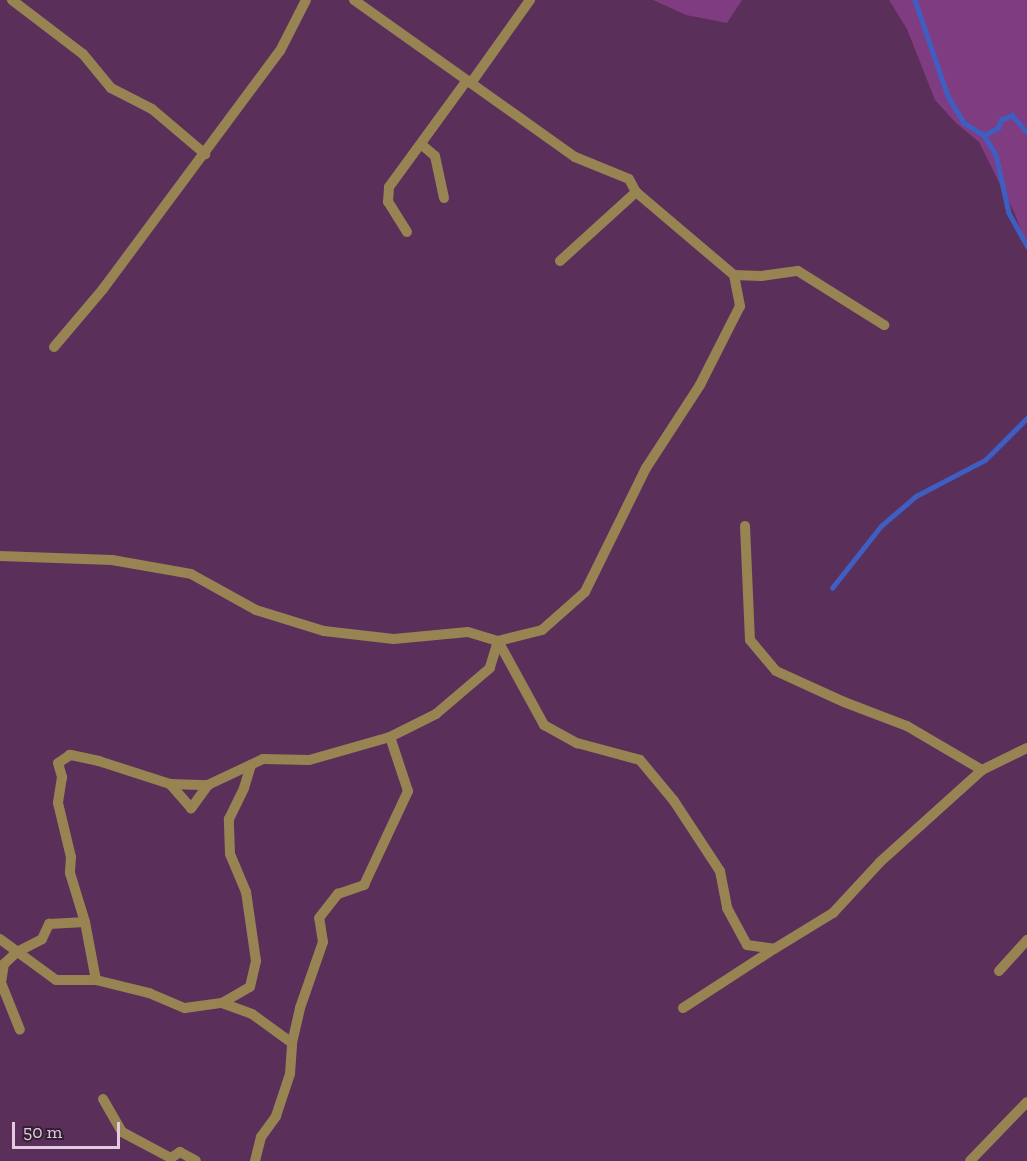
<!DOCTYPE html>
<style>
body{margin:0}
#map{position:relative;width:1027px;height:1161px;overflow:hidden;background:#5a2f5a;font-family:"Zilla Slab",serif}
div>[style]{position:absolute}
.green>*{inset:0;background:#803c81}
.stream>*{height:4.5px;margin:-2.25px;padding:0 2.25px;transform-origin:2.25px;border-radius:2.25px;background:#3e5ec1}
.minor>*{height:10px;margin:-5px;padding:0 5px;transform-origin:5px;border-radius:5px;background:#988352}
span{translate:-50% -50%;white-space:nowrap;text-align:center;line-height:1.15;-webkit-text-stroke:4.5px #342033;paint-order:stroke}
.scale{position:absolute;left:12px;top:1122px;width:108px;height:27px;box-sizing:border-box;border:3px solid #e3c9e2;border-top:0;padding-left:8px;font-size:18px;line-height:21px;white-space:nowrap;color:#e3c9e2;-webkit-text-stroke:4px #342033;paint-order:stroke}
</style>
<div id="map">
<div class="green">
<i style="clip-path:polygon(653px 0,742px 0,727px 23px,686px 15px)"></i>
<i style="clip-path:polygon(889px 0,1027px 0,1027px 248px,1015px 214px,979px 142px,956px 123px,935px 100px,907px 29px)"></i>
</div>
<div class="stream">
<i style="left:915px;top:0;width:102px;rotate:71deg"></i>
<i style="left:948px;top:96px;width:31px;rotate:59deg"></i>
<i style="left:964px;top:123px;width:23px;rotate:31deg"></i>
<i style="left:984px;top:135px;width:23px;rotate:59deg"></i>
<i style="left:996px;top:155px;width:59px;rotate:77.4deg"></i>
<i style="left:1009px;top:213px;width:38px;rotate:61deg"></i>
<i style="left:984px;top:135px;width:16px;rotate:-27deg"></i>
<i style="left:998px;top:128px;width:9px;rotate:-69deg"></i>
<i style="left:1001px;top:120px;width:12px;rotate:-24deg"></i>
<i style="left:1012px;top:115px;width:23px;rotate:49deg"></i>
<i style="left:832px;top:588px;width:79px;rotate:-51.7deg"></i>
<i style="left:881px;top:526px;width:46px;rotate:-40.6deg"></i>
<i style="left:916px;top:496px;width:78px;rotate:-27.6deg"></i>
<i style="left:985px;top:460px;width:59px;rotate:-45deg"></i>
</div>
<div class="minor">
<i style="left:12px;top:0;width:89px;rotate:37.3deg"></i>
<i style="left:83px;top:54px;width:44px;rotate:50.5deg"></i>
<i style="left:111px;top:88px;width:46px;rotate:27.1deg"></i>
<i style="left:152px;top:109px;width:70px;rotate:40.3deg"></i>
<i style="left:354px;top:0;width:271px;rotate:35.4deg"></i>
<i style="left:575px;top:157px;width:58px;rotate:22.2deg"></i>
<i style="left:629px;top:179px;width:15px;rotate:62deg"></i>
<i style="left:636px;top:192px;width:128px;rotate:40.3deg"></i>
<i style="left:734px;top:275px;width:27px;rotate:2deg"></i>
<i style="left:761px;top:276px;width:37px;rotate:-8deg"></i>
<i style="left:798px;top:271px;width:102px;rotate:32.1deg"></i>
<i style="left:471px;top:83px;width:102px;rotate:-54.6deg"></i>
<i style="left:421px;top:144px;width:18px;rotate:41deg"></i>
<i style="left:435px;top:156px;width:43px;rotate:77.9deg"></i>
<i style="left:407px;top:232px;width:36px;rotate:-122deg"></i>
<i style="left:388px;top:202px;width:15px;rotate:-86deg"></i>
<i style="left:389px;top:187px;width:132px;rotate:-53.9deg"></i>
<i style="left:560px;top:261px;width:103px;rotate:-42.2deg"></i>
<i style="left:734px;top:275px;width:32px;rotate:79deg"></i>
<i style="left:740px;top:306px;width:89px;rotate:116.9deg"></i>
<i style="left:700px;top:385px;width:99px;rotate:123deg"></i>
<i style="left:646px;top:468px;width:138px;rotate:116.2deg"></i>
<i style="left:585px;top:592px;width:57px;rotate:138.5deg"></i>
<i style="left:542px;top:630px;width:45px;rotate:166deg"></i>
<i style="left:498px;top:641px;width:96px;rotate:61.3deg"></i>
<i style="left:544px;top:725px;width:38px;rotate:29deg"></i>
<i style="left:577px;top:743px;width:65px;rotate:15.1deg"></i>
<i style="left:640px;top:760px;width:53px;rotate:50.3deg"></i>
<i style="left:674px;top:801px;width:84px;rotate:56.7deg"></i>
<i style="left:720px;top:871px;width:38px;rotate:79deg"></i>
<i style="left:727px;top:908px;width:42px;rotate:61.6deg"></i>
<i style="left:747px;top:945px;width:27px;rotate:8deg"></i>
<i style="left:774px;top:949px;width:69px;rotate:-31.4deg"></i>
<i style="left:833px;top:913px;width:69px;rotate:-47.3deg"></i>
<i style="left:880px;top:862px;width:137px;rotate:-42deg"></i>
<i style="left:982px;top:770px;width:50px;rotate:-26.1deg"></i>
<i style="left:54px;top:347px;width:76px;rotate:-49.8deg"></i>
<i style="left:103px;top:289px;width:297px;rotate:-53.4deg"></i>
<i style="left:280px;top:51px;width:57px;rotate:-63deg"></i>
<i style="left:745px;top:526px;width:114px;rotate:87.5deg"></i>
<i style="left:750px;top:640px;width:40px;rotate:50deg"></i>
<i style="left:776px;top:671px;width:75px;rotate:24.5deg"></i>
<i style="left:844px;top:702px;width:67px;rotate:20.9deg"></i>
<i style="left:907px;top:726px;width:87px;rotate:30.4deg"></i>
<i style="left:0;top:556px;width:112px;rotate:2deg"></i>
<i style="left:112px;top:560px;width:80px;rotate:10deg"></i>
<i style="left:191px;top:574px;width:74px;rotate:29deg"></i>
<i style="left:256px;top:610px;width:71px;rotate:17.2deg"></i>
<i style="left:324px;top:631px;width:70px;rotate:6.5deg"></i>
<i style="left:394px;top:639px;width:74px;rotate:-5.4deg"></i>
<i style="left:468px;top:632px;width:31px;rotate:17deg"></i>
<i style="left:498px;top:641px;width:28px;rotate:107deg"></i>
<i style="left:490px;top:668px;width:71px;rotate:139.6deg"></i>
<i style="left:436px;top:714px;width:51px;rotate:153.4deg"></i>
<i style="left:390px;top:737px;width:84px;rotate:164.1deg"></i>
<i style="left:309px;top:760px;width:46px;rotate:-178.8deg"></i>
<i style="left:263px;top:759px;width:61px;rotate:154.7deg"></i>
<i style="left:208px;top:785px;width:29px;rotate:126deg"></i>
<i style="left:191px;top:808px;width:32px;rotate:-131deg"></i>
<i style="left:170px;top:784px;width:75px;rotate:-162.1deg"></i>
<i style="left:99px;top:761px;width:30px;rotate:-168deg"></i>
<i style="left:70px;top:755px;width:14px;rotate:146deg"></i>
<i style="left:58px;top:763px;width:15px;rotate:74deg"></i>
<i style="left:62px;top:777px;width:26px;rotate:99deg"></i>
<i style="left:58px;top:803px;width:56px;rotate:76.5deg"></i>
<i style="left:71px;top:857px;width:16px;rotate:94deg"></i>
<i style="left:70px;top:873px;width:51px;rotate:73deg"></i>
<i style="left:85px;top:922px;width:59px;rotate:79.3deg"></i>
<i style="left:170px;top:784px;width:38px;rotate:2deg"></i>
<i style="left:0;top:939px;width:69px;rotate:36.2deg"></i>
<i style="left:56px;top:980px;width:40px"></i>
<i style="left:96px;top:980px;width:55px;rotate:13.8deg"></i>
<i style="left:149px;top:993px;width:39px;rotate:23deg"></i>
<i style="left:185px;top:1008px;width:37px;rotate:-8deg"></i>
<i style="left:222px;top:1003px;width:32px;rotate:20deg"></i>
<i style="left:252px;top:1014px;width:49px;rotate:35.9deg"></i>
<i style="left:999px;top:971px;width:42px;rotate:-47.9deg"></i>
<i style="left:2px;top:985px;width:48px;rotate:68.2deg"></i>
<i style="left:0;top:989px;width:25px;rotate:-81deg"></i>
<i style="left:4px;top:964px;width:18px;rotate:-43deg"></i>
<i style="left:17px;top:952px;width:28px;rotate:-27deg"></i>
<i style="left:42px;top:939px;width:17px;rotate:-65deg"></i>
<i style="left:49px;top:924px;width:36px;rotate:-3deg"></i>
<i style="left:222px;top:1003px;width:32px;rotate:-30deg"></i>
<i style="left:250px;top:987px;width:27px;rotate:-77deg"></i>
<i style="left:256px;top:961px;width:70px;rotate:-98.2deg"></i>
<i style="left:246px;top:892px;width:41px;rotate:-112.8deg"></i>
<i style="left:230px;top:854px;width:35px;rotate:-92deg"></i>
<i style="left:229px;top:819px;width:34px;rotate:-64deg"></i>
<i style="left:244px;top:788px;width:24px;rotate:-73deg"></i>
<i style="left:683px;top:1008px;width:108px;rotate:-33deg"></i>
<i style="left:103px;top:1099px;width:38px;rotate:60deg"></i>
<i style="left:122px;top:1132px;width:55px;rotate:28deg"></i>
<i style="left:171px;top:1158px;width:11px;rotate:-34deg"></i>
<i style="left:180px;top:1152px;width:18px;rotate:29deg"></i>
<i style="left:255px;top:1161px;width:25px;rotate:-76deg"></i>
<i style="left:261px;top:1137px;width:26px;rotate:-54deg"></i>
<i style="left:276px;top:1116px;width:44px;rotate:-71.6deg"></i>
<i style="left:290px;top:1074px;width:31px;rotate:-86deg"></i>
<i style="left:292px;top:1043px;width:36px;rotate:-77deg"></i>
<i style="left:300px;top:1008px;width:70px;rotate:-70.8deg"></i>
<i style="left:323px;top:942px;width:24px;rotate:-99deg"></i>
<i style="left:319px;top:918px;width:31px;rotate:-52deg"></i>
<i style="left:338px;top:894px;width:28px;rotate:-19deg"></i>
<i style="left:364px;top:885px;width:104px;rotate:-64.9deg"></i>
<i style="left:408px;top:791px;width:57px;rotate:-108.4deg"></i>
<i style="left:970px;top:1161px;width:82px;rotate:-46deg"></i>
</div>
<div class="scale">50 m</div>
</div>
